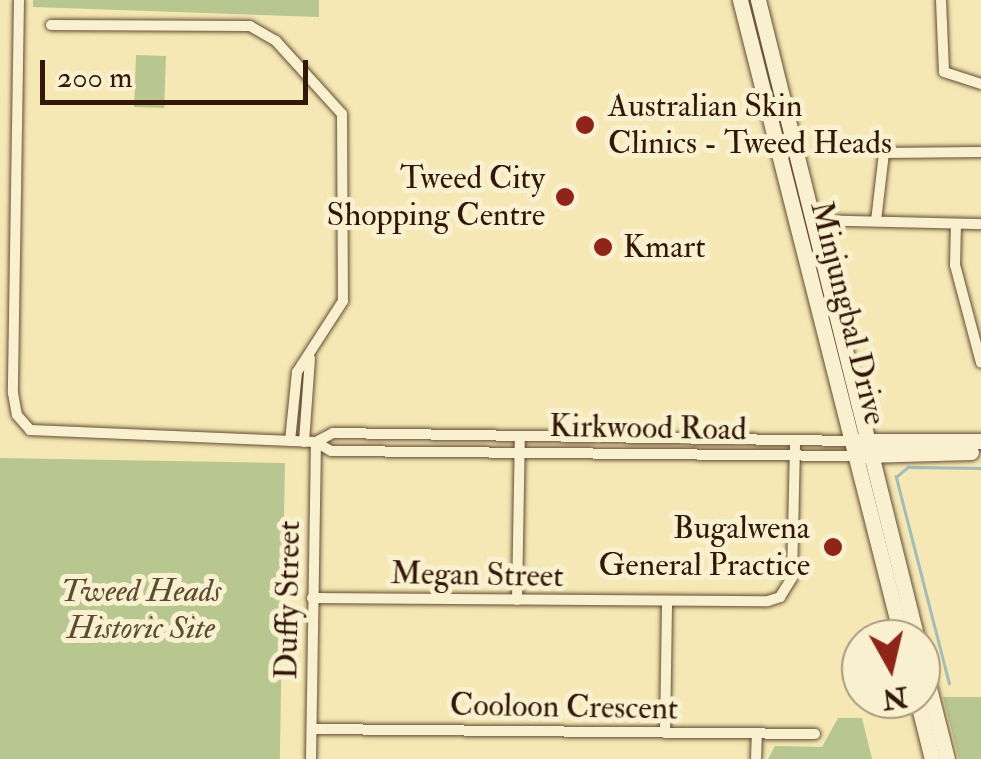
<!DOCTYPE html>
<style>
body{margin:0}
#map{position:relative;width:981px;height:759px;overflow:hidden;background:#f5e8b4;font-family:"IM FELL Double Pica",serif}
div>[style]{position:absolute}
.green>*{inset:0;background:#b8c690;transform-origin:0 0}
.stream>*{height:2.5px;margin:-1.25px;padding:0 1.25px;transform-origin:1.25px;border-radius:1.25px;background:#a2bdb8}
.roads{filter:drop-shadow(0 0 2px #644c34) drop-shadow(0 0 2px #644c34)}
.street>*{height:10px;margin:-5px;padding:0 5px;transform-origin:5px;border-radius:5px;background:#f8f0ce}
.secondary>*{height:15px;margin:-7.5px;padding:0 7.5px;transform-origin:7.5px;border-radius:7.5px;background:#f8f0ce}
.dots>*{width:28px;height:28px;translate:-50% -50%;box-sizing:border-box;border:5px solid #f8f0ce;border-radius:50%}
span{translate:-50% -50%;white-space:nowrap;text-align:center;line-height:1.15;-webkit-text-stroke:10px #f8f0ce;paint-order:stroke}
.poi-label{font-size:32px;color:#331809}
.left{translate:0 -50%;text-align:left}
.right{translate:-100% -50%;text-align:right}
.street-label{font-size:32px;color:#331809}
.park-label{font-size:32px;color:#5b4c32;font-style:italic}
.north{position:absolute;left:841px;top:619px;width:100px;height:100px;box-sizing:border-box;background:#f8f0ce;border:2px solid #a99a7f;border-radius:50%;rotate:172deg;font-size:28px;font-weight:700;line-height:40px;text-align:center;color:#331809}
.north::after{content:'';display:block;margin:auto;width:35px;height:45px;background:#8f2418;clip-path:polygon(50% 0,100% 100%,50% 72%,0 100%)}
.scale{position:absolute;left:40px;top:60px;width:268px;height:45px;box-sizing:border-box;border:5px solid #331809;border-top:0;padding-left:12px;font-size:30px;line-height:35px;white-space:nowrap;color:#331809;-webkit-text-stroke:8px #f8f0ce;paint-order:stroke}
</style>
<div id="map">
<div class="green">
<i style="clip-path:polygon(33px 0,319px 0,319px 17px,33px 7px)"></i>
<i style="left:136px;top:55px;width:30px;height:52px;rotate:2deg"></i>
<i style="left:0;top:458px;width:285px;height:301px;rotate:1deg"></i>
<i style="clip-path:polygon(943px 697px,981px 697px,981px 759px,959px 759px)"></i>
<i style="clip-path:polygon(838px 718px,862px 718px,872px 759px,768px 759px,775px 746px,822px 747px)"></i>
</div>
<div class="stream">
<i style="left:949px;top:684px;width:214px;rotate:-104.4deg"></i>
<i style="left:896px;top:477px;width:16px;rotate:-40deg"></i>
<i style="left:908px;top:467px;width:73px;rotate:0.8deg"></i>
</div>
<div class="roads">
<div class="street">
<i style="left:19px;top:0;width:393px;rotate:90.9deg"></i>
<i style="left:13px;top:393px;width:22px;rotate:80deg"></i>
<i style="left:17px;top:415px;width:20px;rotate:49deg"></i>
<i style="left:30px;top:430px;width:286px;rotate:2.4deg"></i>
<i style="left:316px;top:442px;width:17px;rotate:31deg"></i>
<i style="left:331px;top:451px;width:525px;rotate:0.55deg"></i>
<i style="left:941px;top:0;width:72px;rotate:87.6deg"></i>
<i style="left:944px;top:72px;width:39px;rotate:18deg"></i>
<i style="left:51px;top:25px;width:199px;rotate:0.3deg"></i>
<i style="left:250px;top:26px;width:30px;rotate:30deg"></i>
<i style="left:276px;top:41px;width:98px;rotate:47.9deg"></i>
<i style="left:342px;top:114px;width:187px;rotate:89.7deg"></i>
<i style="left:343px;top:301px;width:85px;rotate:122.9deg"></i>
<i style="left:297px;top:372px;width:69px;rotate:95.8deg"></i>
<i style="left:813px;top:220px;width:168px;rotate:1.4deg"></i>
<i style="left:876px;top:221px;width:68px;rotate:-83.3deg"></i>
<i style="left:884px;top:153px;width:97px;rotate:-0.6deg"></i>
<i style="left:956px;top:224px;width:41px;rotate:91.4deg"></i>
<i style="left:955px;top:265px;width:101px;rotate:75.1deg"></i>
<i style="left:304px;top:442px;width:84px;rotate:-85.9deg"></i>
<i style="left:316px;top:442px;width:19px;rotate:-28deg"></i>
<i style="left:333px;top:433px;width:519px;rotate:0.88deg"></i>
<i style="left:312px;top:598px;width:456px;rotate:0.4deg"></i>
<i style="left:768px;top:601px;width:13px;rotate:-18deg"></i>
<i style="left:780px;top:597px;width:22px;rotate:-58deg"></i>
<i style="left:792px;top:578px;width:137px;rotate:-88.7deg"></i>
<i style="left:517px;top:600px;width:164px;rotate:-89deg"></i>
<i style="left:312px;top:729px;width:503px;rotate:0.57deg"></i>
<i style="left:665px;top:733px;width:131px;rotate:-89.1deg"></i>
<i style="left:311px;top:759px;width:317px;rotate:-89.1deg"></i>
<i style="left:756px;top:759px;width:24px;rotate:-88deg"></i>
</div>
<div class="secondary">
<i style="left:740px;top:0;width:659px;rotate:75.77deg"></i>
<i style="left:758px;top:0;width:658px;rotate:76.03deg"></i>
<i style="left:860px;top:441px;width:121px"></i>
<i style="left:865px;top:455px;width:106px;rotate:-1.6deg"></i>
<i style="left:921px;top:656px;width:106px;rotate:75.8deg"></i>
<i style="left:917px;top:699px;width:62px;rotate:76deg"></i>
</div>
</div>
<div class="dots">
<i style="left:585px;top:125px;background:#8f2418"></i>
<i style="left:565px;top:197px;background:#8f2418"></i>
<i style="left:603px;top:247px;background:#8f2418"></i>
<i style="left:833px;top:547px;background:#8f2418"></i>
</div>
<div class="poi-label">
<span class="left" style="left:608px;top:125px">Australian Skin<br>Clinics - Tweed Heads</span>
<span class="right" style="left:545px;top:197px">Tweed City<br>Shopping Centre</span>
<span class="left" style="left:623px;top:247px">Kmart</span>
<span class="right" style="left:810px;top:547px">Bugalwena<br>General Practice</span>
</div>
<div class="street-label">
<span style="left:848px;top:313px;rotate:76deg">Minjungbal Drive</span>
<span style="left:648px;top:428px;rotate:1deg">Kirkwood Road</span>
<span style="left:477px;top:575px;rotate:1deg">Megan Street</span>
<span style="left:288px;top:600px;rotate:-89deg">Duffy Street</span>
<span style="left:564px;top:707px;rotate:1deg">Cooloon Crescent</span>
</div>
<div class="park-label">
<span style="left:141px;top:610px">Tweed Heads<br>Historic Site</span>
</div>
<div class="north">N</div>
<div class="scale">200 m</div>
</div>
